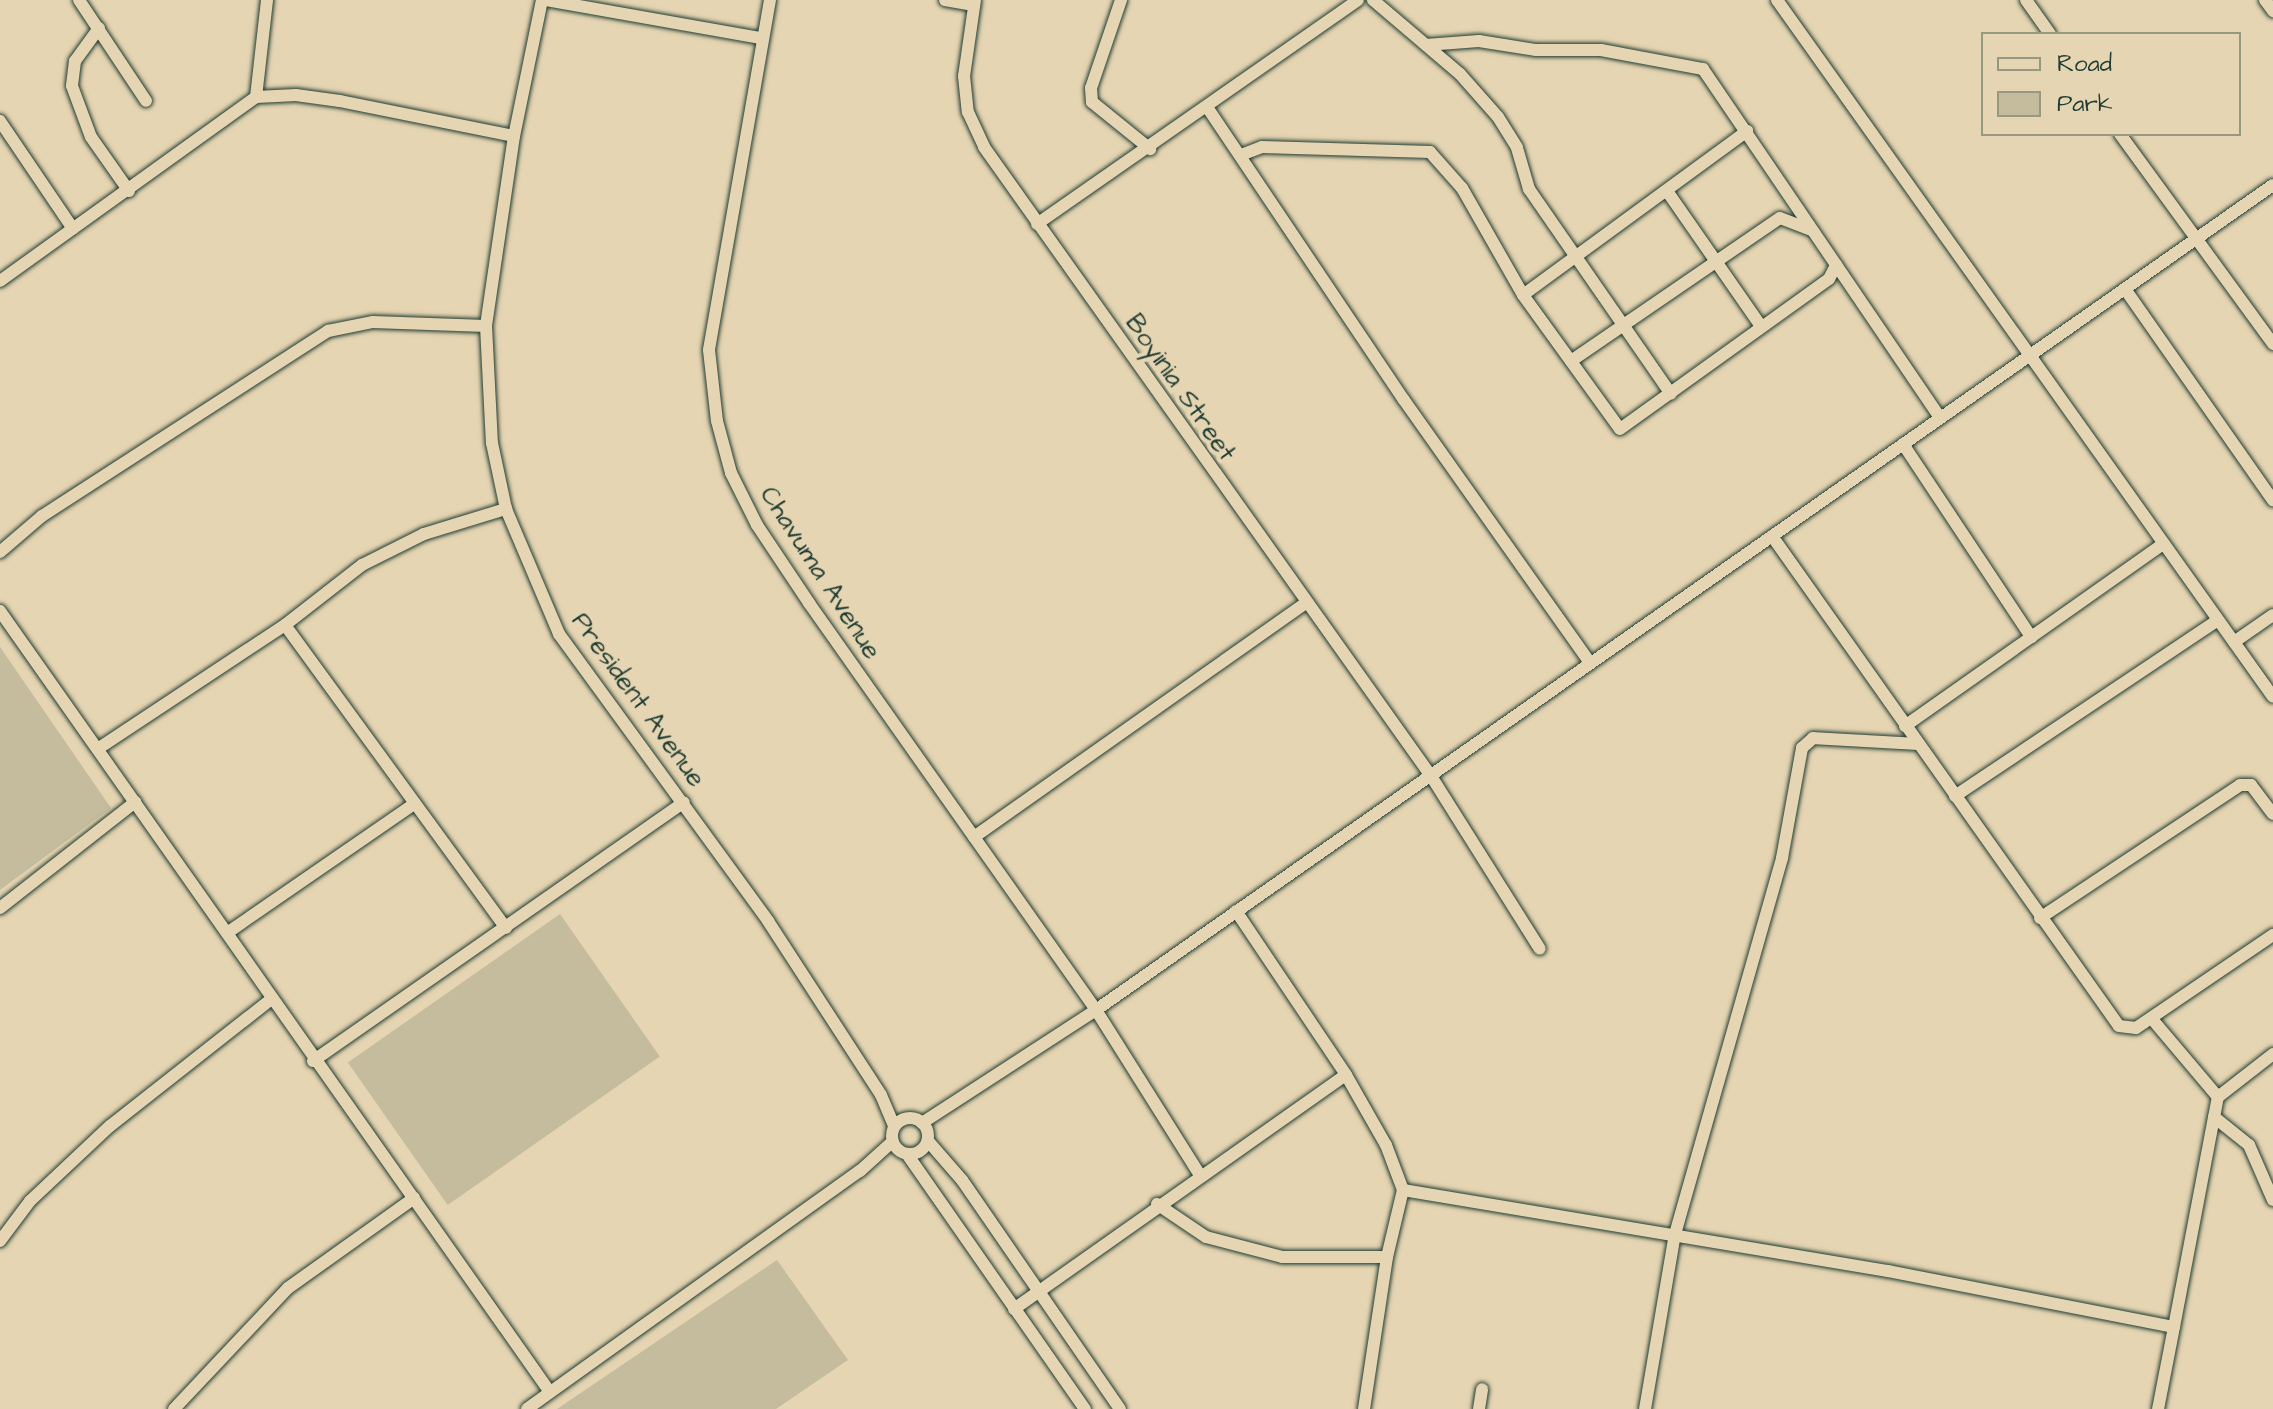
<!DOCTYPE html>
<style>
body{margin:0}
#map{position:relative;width:2273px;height:1409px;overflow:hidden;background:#e6d5b2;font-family:"Architects Daughter",sans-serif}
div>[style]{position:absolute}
.green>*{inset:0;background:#c5bc9d;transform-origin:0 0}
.roads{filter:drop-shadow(0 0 2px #1f3d34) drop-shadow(0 0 2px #1f3d34)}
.minor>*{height:12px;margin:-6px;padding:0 6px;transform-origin:6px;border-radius:6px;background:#e6d5b2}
.minor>.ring{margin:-6px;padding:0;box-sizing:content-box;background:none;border:12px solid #e6d5b2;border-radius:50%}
span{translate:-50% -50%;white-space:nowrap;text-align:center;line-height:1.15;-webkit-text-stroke:8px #e6d5b2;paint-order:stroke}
.street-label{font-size:26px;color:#1f3d34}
.legend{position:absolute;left:1981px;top:32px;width:260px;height:104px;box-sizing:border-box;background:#e6d5b2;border:2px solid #969880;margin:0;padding:10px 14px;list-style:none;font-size:24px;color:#1f3d34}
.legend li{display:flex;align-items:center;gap:16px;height:40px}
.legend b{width:40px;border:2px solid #969880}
</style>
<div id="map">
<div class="green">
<i style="clip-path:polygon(0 647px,111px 808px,0 890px)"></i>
<i style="left:560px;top:914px;width:174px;height:259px;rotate:55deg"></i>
<i style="clip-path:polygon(777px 1260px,848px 1360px,776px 1409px,557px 1409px)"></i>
</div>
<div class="roads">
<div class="minor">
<i style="left:79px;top:0;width:121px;rotate:56.4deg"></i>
<i style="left:542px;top:0;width:139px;rotate:101.6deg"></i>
<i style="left:514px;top:136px;width:192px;rotate:98.4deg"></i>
<i style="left:486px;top:326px;width:117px;rotate:87.1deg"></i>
<i style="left:492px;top:443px;width:67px;rotate:78deg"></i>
<i style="left:506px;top:509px;width:136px;rotate:67deg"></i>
<i style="left:559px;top:634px;width:355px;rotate:53.9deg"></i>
<i style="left:768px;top:921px;width:207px;rotate:57deg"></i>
<i style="left:881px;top:1095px;width:34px;rotate:67deg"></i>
<i style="left:545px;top:0;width:219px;rotate:10deg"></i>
<i style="left:770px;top:0;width:355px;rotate:99.9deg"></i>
<i style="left:709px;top:350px;width:71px;rotate:83.6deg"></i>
<i style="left:717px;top:421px;width:54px;rotate:74.9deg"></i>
<i style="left:731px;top:473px;width:58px;rotate:63.4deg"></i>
<i style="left:757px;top:525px;width:94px;rotate:56.3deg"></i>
<i style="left:809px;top:603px;width:498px;rotate:54.8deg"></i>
<i style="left:1096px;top:1010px;width:195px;rotate:57.8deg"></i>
<i style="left:945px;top:0;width:29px;rotate:10deg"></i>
<i style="left:975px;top:0;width:77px;rotate:98.2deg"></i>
<i style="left:964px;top:76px;width:36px;rotate:84deg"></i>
<i style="left:968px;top:112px;width:38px;rotate:65deg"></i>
<i style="left:984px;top:147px;width:772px;rotate:54.6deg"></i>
<i style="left:1431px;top:776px;width:204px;rotate:57.8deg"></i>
<i style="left:1121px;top:0;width:93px;rotate:108.8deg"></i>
<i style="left:1091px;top:88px;width:14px;rotate:86deg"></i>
<i style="left:1092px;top:102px;width:75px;rotate:39deg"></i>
<i style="left:1373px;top:0;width:114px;rotate:40.4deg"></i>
<i style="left:1460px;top:74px;width:57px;rotate:48.5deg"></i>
<i style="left:1498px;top:117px;width:36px;rotate:58deg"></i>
<i style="left:1517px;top:148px;width:43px;rotate:73.7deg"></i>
<i style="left:1529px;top:189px;width:249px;rotate:55.3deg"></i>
<i style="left:1777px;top:0;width:855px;rotate:54.56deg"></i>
<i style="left:2026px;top:0;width:42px;rotate:54.8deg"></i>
<i style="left:2265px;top:0;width:14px;rotate:54deg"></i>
<i style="left:99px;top:28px;width:41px;rotate:126deg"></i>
<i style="left:75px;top:61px;width:25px;rotate:97deg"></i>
<i style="left:72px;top:86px;width:54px;rotate:69.6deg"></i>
<i style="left:91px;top:137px;width:66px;rotate:54.9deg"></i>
<i style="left:1426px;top:45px;width:53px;rotate:-4.3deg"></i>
<i style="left:1479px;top:41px;width:58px;rotate:9deg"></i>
<i style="left:1536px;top:50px;width:65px"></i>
<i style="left:1601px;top:50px;width:104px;rotate:10.6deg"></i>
<i style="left:1703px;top:69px;width:422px;rotate:55.8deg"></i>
<i style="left:256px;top:97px;width:98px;rotate:-83.5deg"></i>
<i style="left:1207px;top:107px;width:353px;rotate:56.1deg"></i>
<i style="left:1404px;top:400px;width:322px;rotate:54.7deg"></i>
<i style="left:0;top:121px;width:130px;rotate:55.9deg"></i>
<i style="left:2120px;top:134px;width:260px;rotate:53.9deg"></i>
<i style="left:1241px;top:155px;width:22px;rotate:-21deg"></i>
<i style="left:1262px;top:147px;width:168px;rotate:1.7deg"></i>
<i style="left:1430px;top:152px;width:48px;rotate:48.4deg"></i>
<i style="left:1462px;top:188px;width:123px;rotate:60.3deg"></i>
<i style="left:1523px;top:295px;width:165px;rotate:54.1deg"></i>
<i style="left:1620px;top:429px;width:257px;rotate:-35.7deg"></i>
<i style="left:1829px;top:279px;width:16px;rotate:-63deg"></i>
<i style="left:1667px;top:191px;width:165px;rotate:55.2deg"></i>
<i style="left:1037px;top:224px;width:391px;rotate:-34.9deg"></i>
<i style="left:0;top:281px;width:315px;rotate:-35.7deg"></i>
<i style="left:256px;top:97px;width:40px;rotate:-2.9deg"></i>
<i style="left:296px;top:95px;width:44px;rotate:7.8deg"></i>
<i style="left:340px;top:101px;width:177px;rotate:11.4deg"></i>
<i style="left:2125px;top:289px;width:258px;rotate:55deg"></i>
<i style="left:1523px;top:295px;width:278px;rotate:-36.2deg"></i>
<i style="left:1571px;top:361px;width:253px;rotate:-34.4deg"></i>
<i style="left:1780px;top:218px;width:34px;rotate:21deg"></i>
<i style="left:1903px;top:444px;width:232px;rotate:56.4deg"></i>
<i style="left:1772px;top:536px;width:600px;rotate:54.7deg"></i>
<i style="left:2119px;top:1026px;width:17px;rotate:7deg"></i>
<i style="left:2136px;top:1028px;width:166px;rotate:-34.2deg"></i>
<i style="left:0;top:552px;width:55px;rotate:-40.6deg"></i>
<i style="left:42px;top:516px;width:341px;rotate:-32.9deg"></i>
<i style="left:328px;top:331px;width:46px;rotate:-11.3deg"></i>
<i style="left:373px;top:322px;width:113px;rotate:2deg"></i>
<i style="left:0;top:611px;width:955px;rotate:54.85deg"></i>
<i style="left:285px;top:625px;width:375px;rotate:53.9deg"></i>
<i style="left:2234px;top:642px;width:47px;rotate:-34.7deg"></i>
<i style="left:1905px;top:726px;width:316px;rotate:-35.2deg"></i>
<i style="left:99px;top:748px;width:223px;rotate:-33.5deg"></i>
<i style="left:285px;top:625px;width:98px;rotate:-37.9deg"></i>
<i style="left:362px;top:565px;width:69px;rotate:-26.6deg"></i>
<i style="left:424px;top:534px;width:86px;rotate:-17deg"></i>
<i style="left:1955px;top:796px;width:316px;rotate:-33.8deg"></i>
<i style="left:974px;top:837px;width:404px;rotate:-35.2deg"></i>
<i style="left:0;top:908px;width:172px;rotate:-38.1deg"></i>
<i style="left:1236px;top:911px;width:197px;rotate:56.1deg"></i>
<i style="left:1346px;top:1075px;width:81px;rotate:60.3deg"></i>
<i style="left:1386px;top:1145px;width:48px;rotate:69.3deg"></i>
<i style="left:1403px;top:1190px;width:492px;rotate:9.5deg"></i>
<i style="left:1888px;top:1271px;width:291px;rotate:11.1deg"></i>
<i style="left:2174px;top:1327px;width:84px;rotate:101deg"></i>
<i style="left:2040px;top:918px;width:240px;rotate:-33.6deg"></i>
<i style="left:2240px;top:785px;width:11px"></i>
<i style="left:2251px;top:785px;width:36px;rotate:53deg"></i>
<i style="left:227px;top:933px;width:227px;rotate:-34.6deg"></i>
<i style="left:2152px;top:1019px;width:102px;rotate:49.8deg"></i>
<i style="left:313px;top:1061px;width:452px;rotate:-34.9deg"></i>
<i style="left:2214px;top:1117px;width:45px;rotate:38.7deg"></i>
<i style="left:2249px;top:1145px;width:60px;rotate:66.4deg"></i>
<i class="ring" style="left:892px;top:1118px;width:24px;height:24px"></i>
<i style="left:922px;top:1123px;width:207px;rotate:-33deg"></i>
<i style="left:1096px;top:1010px;width:1437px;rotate:-35.03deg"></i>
<i style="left:928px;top:1141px;width:52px;rotate:48.9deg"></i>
<i style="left:962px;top:1180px;width:278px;rotate:55.4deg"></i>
<i style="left:907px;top:1154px;width:311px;rotate:55.1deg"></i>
<i style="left:1157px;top:1204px;width:59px;rotate:34deg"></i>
<i style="left:1206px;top:1237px;width:79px;rotate:14.7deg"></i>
<i style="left:1282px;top:1257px;width:105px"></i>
<i style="left:0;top:1241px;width:50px;rotate:-53.1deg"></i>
<i style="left:30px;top:1201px;width:110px;rotate:-43.2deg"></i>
<i style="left:110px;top:1126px;width:204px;rotate:-38.2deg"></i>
<i style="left:1014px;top:1309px;width:406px;rotate:-35.2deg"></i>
<i style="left:2174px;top:1327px;width:234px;rotate:-79.2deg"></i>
<i style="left:2218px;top:1097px;width:70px;rotate:-38deg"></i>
<i style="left:174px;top:1409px;width:166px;rotate:-46.7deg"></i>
<i style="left:288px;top:1288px;width:155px;rotate:-35.5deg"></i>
<i style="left:527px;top:1409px;width:409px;rotate:-35.6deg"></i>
<i style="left:860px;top:1171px;width:43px;rotate:-42.2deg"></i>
<i style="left:1364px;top:1409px;width:154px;rotate:-81.4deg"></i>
<i style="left:1387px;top:1257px;width:69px;rotate:-76.6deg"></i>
<i style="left:1479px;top:1409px;width:20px;rotate:-81deg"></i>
<i style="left:1645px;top:1409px;width:178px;rotate:-80.3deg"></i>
<i style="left:1675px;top:1234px;width:391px;rotate:-74.1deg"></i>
<i style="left:1782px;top:858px;width:112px;rotate:-79.7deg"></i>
<i style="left:1802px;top:748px;width:15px;rotate:-42deg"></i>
<i style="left:1813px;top:738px;width:104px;rotate:3.3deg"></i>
</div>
</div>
<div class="street-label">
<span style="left:1180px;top:388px;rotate:55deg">Boyinia Street</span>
<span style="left:820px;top:573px;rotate:57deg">Chavuma Avenue</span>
<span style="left:638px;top:700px;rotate:54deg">President Avenue</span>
</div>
<ul class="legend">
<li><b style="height:10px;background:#e6d5b2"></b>Road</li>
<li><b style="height:22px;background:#c5bc9d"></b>Park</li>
</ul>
</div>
